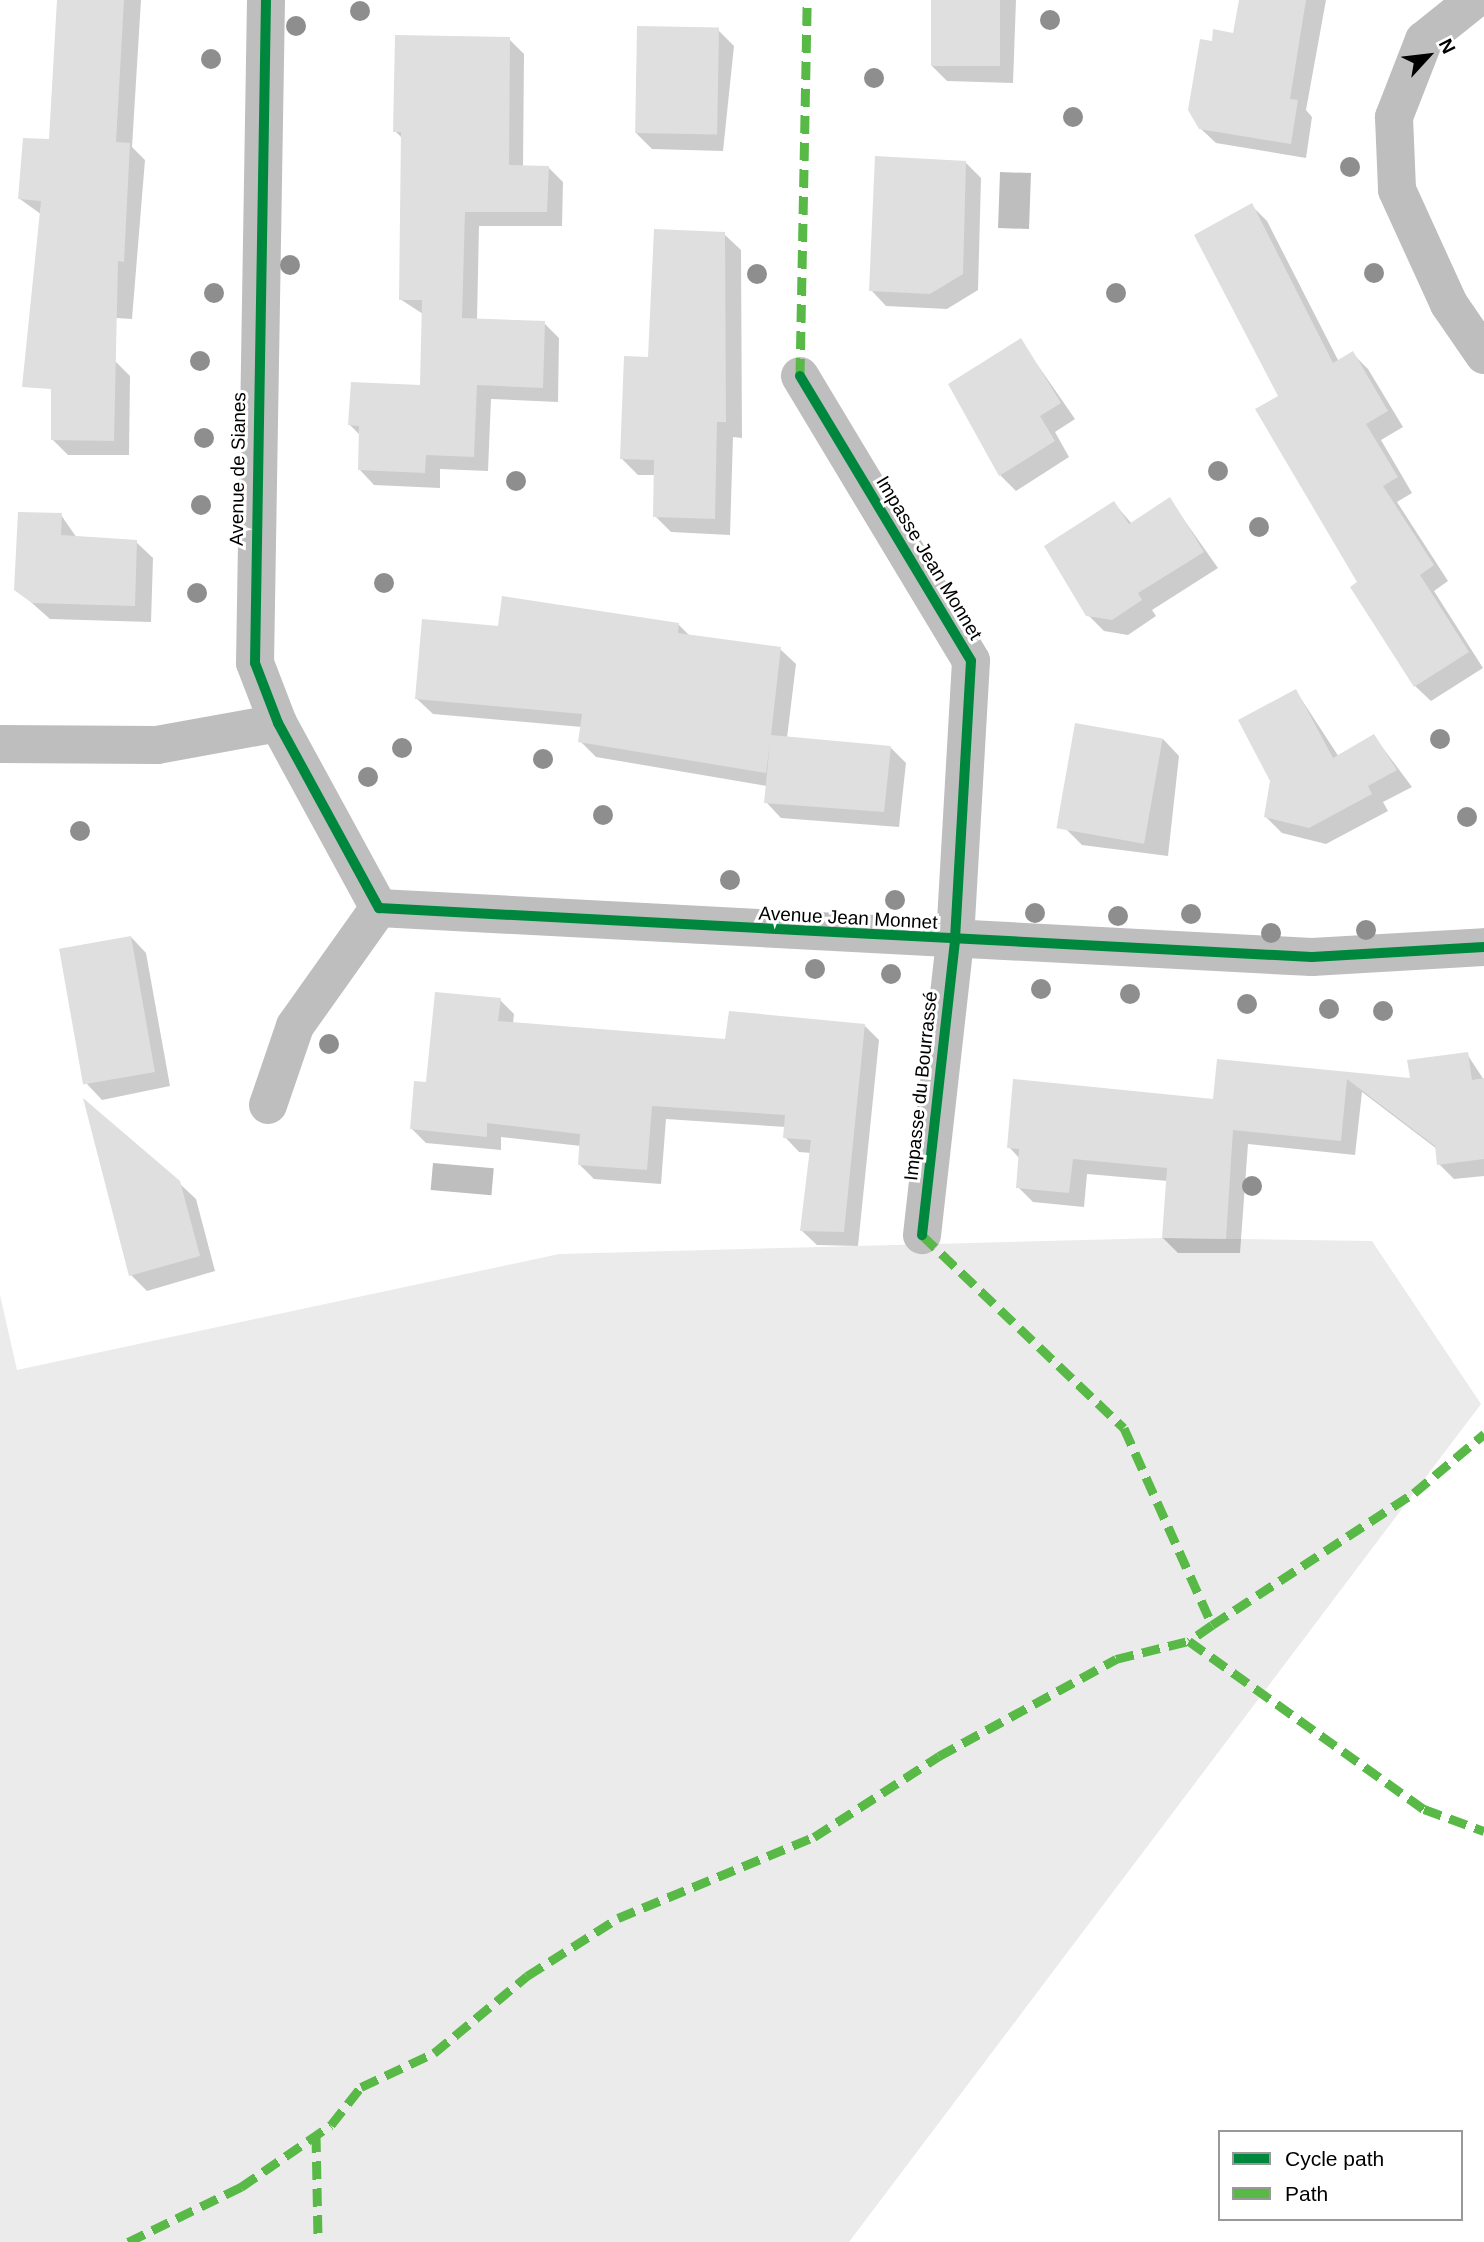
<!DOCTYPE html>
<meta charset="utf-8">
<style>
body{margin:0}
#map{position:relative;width:1484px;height:2242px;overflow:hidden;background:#fff;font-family:Arial,sans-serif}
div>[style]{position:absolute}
.green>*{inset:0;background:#ebebeb}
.water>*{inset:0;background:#bebebe;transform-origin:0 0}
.shadow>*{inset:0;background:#0003}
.building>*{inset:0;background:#dfdfdf;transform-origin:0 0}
.street>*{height:38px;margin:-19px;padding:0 19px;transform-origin:19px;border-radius:19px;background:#bebebe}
.quiet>*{height:9px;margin-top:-4.5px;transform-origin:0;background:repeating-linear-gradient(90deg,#58b947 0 18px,transparent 0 27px)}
.cycleway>*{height:10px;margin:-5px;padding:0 5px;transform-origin:5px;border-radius:5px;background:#00873e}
.trees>*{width:20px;height:20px;margin:-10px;border-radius:50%;background:#8e8e8e}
span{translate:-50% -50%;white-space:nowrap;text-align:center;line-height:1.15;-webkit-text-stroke:6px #fff;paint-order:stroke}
.street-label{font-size:19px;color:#000}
.legend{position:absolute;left:1218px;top:2130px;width:245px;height:91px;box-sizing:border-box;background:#fff;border:2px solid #999;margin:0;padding:9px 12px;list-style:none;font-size:21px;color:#000}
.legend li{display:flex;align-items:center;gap:14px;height:35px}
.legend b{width:35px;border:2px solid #999}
.north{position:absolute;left:1393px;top:21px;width:70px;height:70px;-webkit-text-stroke:5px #fff;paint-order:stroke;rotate:63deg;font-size:19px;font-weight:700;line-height:28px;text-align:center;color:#000}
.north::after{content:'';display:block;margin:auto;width:24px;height:32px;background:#000;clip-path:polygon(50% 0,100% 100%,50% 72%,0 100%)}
</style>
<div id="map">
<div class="green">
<i style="clip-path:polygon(1162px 1238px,1372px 1241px,1481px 1404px,849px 2242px,0 2242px,0 1295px,17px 1370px,559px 1254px)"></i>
</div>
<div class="water">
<i style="left:1000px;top:172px;width:31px;height:56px;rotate:2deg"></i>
<i style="left:433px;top:1163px;width:61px;height:27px;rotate:5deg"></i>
</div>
<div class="shadow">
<i style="clip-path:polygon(59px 0,141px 0,132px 147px,145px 160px,132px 319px,53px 314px,42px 215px,20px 199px,50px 141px)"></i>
<i style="clip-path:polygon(933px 0,1016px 0,1013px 83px,947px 81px,931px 65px)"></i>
<i style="clip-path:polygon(1241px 0,1326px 0,1306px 110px,1312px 117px,1306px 158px,1216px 143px,1200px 128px,1214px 43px,1234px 35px)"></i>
<i style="clip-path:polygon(718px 30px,734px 46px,723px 151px,652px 149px,636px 133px)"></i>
<i style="clip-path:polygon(509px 39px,524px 54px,523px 167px,548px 167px,563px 182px,562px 226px,479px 226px,477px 320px,544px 323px,559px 338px,558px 402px,491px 399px,488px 471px,440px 469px,440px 488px,374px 485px,360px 470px,361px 436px,350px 425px,422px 387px,423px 314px,400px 299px,403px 139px,395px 131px)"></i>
<i style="clip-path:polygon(965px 162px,981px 178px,978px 290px,947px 309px,886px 306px,871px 290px)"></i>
<i style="clip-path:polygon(1251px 205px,1267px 221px,1339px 362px,1353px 354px,1368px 369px,1403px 427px,1381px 440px,1412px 493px,1397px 502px,1448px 581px,1434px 591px,1483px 668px,1431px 701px,1415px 686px,1359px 583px,1280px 397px)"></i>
<i style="clip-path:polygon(724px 234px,741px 250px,742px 438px,733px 437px,730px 535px,671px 532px,655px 516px,655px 475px,638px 475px,622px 459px,650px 359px)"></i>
<i style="clip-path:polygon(1021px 341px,1075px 419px,1055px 432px,1069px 457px,1016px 491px,1000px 475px)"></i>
<i style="clip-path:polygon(115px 361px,130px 376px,129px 455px,68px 455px,52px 439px)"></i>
<i style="clip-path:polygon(1170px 500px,1218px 568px,1152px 610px,1156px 616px,1128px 635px,1104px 631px,1088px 615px,1114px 503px,1132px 524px)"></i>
<i style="clip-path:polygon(61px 515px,77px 538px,136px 542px,153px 558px,151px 622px,50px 619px,16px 589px)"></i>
<i style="clip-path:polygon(678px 624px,690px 636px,780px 649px,796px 664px,787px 738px,890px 747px,906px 763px,899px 827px,781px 818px,766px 802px,767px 786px,596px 757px,580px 741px,582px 727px,433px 714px,417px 699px,500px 628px)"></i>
<i style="clip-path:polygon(1296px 691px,1339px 757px,1374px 736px,1412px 787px,1383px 802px,1388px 811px,1326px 844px,1282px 833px,1266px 817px)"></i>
<i style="clip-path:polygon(1163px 739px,1179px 756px,1168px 856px,1082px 845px,1065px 828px)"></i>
<i style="clip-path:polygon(131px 937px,146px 953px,170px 1086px,102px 1100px,87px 1084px)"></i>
<i style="clip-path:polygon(500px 1000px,514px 1014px,513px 1024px,726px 1040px,865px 1026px,879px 1040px,858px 1246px,817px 1245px,802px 1231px,811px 1153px,799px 1152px,785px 1137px,786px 1127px,666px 1119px,661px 1184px,594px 1179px,580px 1165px,581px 1146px,501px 1137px,501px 1150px,426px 1143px,412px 1129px,428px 1083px)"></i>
<i style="clip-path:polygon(1467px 1054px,1484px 1080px,1484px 1176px,1454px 1179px,1439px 1164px,1437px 1149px,1362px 1092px,1355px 1155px,1248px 1144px,1240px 1253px,1178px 1253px,1163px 1238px,1168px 1181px,1087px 1174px,1084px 1207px,1033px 1202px,1018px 1187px,1020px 1159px,1009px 1147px,1214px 1101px,1219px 1060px,1412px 1080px)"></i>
<i style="clip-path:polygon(179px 1183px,196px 1199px,215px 1271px,147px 1291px,131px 1275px)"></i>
</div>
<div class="building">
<i style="clip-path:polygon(57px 0,124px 0,116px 142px,130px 143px,124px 262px,118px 261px,114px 441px,51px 440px,51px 389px,22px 387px,41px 201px,18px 199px,23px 138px,49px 139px)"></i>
<i style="left:931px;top:0;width:69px;height:66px"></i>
<i style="clip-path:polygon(1239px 0,1306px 0,1290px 99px,1298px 100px,1291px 144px,1199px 129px,1188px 110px,1200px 39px,1212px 41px,1213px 29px,1233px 33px)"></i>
<i style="left:637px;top:26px;width:82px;height:107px;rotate:1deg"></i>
<i style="clip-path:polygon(395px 35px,510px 37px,509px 165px,549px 166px,547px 212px,465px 212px,462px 318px,545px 321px,543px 388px,477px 385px,474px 457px,426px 455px,425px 473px,358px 470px,359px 426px,348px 425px,351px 382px,420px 385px,422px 300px,399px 300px,401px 132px,393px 132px)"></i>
<i style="clip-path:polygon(875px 156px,966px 161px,963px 274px,930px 294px,869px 291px)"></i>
<i style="clip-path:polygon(1252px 203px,1333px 363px,1353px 351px,1388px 411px,1366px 424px,1398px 477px,1383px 486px,1434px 565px,1420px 575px,1469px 652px,1414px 687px,1350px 587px,1357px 582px,1255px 409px,1278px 396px,1194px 235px)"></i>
<i style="clip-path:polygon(654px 229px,725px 232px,726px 422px,717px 422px,715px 519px,653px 517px,654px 460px,620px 459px,624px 356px,648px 357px)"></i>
<i style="clip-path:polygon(1021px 338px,1061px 403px,1040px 416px,1055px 441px,999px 476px,948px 384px)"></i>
<i style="clip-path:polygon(1170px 497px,1204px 552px,1138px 593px,1142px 600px,1112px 620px,1086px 616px,1044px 546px,1114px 501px,1129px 524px)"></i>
<i style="clip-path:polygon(18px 512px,62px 513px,61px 535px,137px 540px,135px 606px,32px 603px,14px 590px)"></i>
<i style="clip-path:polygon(502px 596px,679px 623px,678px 633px,781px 647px,771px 735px,891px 746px,884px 812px,764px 803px,770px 743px,766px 773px,578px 742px,582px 714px,415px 699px,422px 619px,498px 626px)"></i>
<i style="clip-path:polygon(1296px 689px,1333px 758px,1374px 734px,1397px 770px,1368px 786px,1372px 794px,1309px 828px,1264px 817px,1270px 781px,1238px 720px)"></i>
<i style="left:1075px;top:723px;width:89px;height:107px;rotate:10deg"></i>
<i style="left:131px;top:936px;width:138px;height:73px;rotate:80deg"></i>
<i style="clip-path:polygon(435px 992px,501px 998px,498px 1021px,612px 1030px,725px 1039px,729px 1011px,865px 1024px,844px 1232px,800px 1231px,811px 1140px,783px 1138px,785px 1115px,652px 1106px,647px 1170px,578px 1165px,580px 1134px,487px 1123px,487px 1137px,410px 1129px,414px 1081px,426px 1082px)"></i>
<i style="clip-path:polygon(1468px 1052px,1472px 1080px,1484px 1078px,1484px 1159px,1437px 1165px,1435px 1146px,1347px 1079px,1341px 1141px,1233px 1130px,1226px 1239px,1162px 1238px,1167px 1168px,1073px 1159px,1069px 1193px,1016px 1188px,1019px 1149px,1007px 1148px,1013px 1079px,1213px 1099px,1217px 1059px,1410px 1078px,1407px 1060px)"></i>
<i style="clip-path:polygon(83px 1098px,180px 1181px,200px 1256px,129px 1276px)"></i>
</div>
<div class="street">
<i style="left:266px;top:0;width:663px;rotate:90.95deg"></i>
<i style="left:255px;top:663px;width:64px;rotate:69deg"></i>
<i style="left:278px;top:723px;width:211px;rotate:61.4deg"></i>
<i style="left:1474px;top:0;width:64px;rotate:141.3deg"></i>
<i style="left:1424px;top:40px;width:83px;rotate:111.3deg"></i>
<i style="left:1394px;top:117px;width:73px;rotate:87.6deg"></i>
<i style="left:1397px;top:190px;width:125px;rotate:65.5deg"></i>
<i style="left:1449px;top:304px;width:62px;rotate:55.5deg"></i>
<i style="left:800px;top:376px;width:332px;rotate:59deg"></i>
<i style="left:971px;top:661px;width:280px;rotate:93.3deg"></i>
<i style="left:955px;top:941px;width:296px;rotate:96.4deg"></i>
<i style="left:0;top:744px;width:157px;rotate:0.4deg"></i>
<i style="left:157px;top:745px;width:123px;rotate:-10.3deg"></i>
<i style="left:379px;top:908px;width:934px;rotate:3.01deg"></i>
<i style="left:1312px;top:957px;width:172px;rotate:-3.3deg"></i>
<i style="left:268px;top:1105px;width:83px;rotate:-71.1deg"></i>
<i style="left:295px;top:1026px;width:145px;rotate:-54.6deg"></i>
</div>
<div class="quiet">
<i style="left:800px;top:376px;width:376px;rotate:-88.9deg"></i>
<i style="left:922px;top:1235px;width:279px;rotate:43.7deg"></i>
<i style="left:1124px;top:1428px;width:216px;rotate:65.9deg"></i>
<i style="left:1212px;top:1625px;width:28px;rotate:145deg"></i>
<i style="left:1189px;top:1641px;width:289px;rotate:35.6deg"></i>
<i style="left:1424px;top:1809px;width:64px;rotate:20.1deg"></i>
<i style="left:1212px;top:1625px;width:241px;rotate:-33.2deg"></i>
<i style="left:1414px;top:1493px;width:92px;rotate:-40.1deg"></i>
<i style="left:316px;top:2134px;width:108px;rotate:88.9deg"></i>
<i style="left:128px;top:2242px;width:126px;rotate:-26deg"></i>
<i style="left:241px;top:2187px;width:109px;rotate:-34.6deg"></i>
<i style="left:331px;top:2125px;width:48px;rotate:-51.7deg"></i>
<i style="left:361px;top:2087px;width:81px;rotate:-25deg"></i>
<i style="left:434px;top:2053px;width:121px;rotate:-39.6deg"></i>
<i style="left:527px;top:1976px;width:108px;rotate:-32.5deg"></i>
<i style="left:618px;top:1918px;width:212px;rotate:-22.5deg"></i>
<i style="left:814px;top:1837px;width:149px;rotate:-32.9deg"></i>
<i style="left:939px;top:1756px;width:202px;rotate:-28.7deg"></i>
<i style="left:1116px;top:1659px;width:75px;rotate:-13.9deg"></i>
</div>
<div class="cycleway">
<i style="left:266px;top:0;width:663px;rotate:90.95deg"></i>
<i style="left:255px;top:663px;width:64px;rotate:69deg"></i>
<i style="left:278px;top:723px;width:211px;rotate:61.4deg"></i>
<i style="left:379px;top:908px;width:934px;rotate:3.01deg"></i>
<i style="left:1312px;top:957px;width:172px;rotate:-3.3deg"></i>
<i style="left:800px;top:376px;width:332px;rotate:59deg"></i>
<i style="left:971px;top:661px;width:280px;rotate:93.3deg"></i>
<i style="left:955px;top:941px;width:296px;rotate:96.4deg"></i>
</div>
<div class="trees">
<i style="left:360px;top:11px"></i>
<i style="left:1050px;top:20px"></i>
<i style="left:296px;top:26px"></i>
<i style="left:211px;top:59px"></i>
<i style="left:874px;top:78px"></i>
<i style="left:1073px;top:117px"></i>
<i style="left:1350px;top:167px"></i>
<i style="left:290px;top:265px"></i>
<i style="left:1374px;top:273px"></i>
<i style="left:757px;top:274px"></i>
<i style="left:214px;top:293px"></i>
<i style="left:1116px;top:293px"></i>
<i style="left:200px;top:361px"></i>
<i style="left:204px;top:438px"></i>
<i style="left:1218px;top:471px"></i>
<i style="left:516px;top:481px"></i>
<i style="left:201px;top:505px"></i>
<i style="left:1259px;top:527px"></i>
<i style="left:384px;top:583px"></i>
<i style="left:197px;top:593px"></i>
<i style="left:1440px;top:739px"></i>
<i style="left:402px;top:748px"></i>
<i style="left:543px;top:759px"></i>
<i style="left:368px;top:777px"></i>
<i style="left:603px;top:815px"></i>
<i style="left:1467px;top:817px"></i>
<i style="left:80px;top:831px"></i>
<i style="left:730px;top:880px"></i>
<i style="left:895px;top:900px"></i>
<i style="left:1035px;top:913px"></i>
<i style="left:1191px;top:914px"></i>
<i style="left:1118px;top:916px"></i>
<i style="left:1366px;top:930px"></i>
<i style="left:1271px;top:933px"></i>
<i style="left:815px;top:969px"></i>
<i style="left:891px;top:974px"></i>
<i style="left:1041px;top:989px"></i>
<i style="left:1130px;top:994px"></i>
<i style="left:1247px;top:1004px"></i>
<i style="left:1329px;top:1009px"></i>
<i style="left:1383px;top:1011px"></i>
<i style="left:329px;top:1044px"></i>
<i style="left:1252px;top:1186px"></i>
</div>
<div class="street-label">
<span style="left:238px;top:469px;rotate:-89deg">Avenue de Sianes</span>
<span style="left:929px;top:558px;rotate:59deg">Impasse Jean Monnet</span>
<span style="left:848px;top:918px;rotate:3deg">Avenue Jean Monnet</span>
<span style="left:921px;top:1086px;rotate:-84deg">Impasse du Bourrassé</span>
</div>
<ul class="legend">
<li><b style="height:9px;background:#00873e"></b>Cycle path</li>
<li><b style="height:9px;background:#58b947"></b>Path</li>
</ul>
<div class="north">N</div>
</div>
